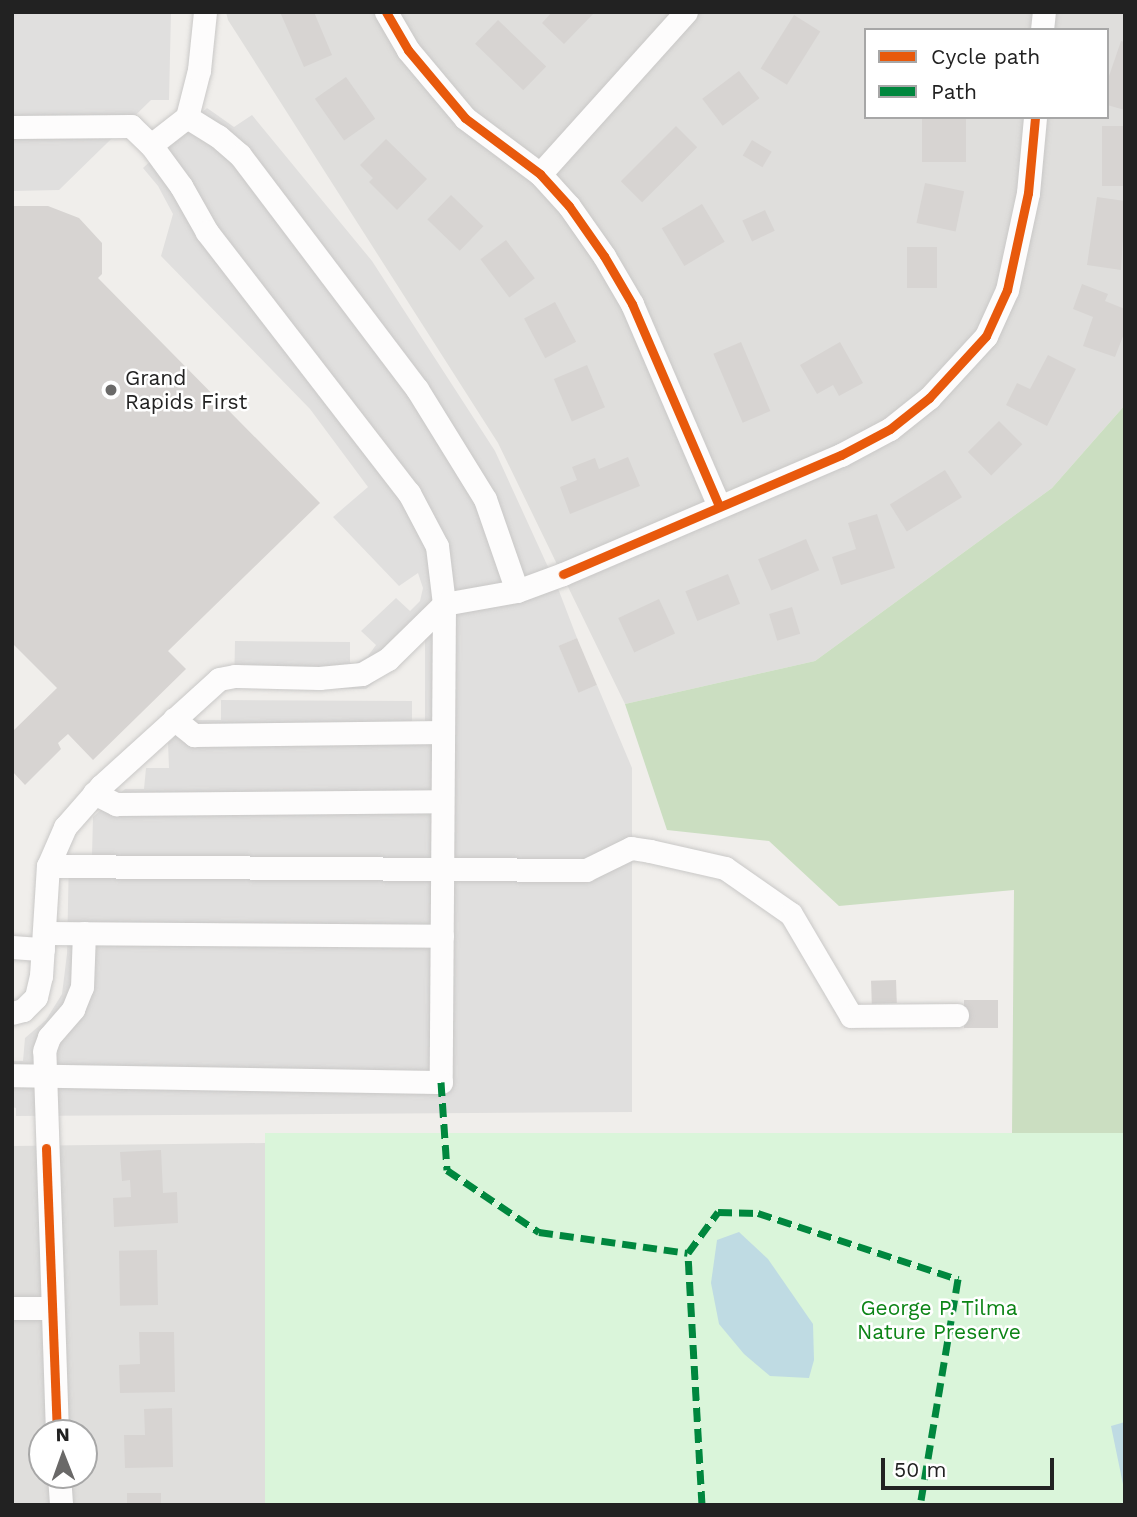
<!DOCTYPE html>
<style>
body{margin:0}
#map{position:relative;width:1137px;height:1517px;overflow:hidden;background:#f0eeeb;font-family:"Work Sans",sans-serif}
div>[style]{position:absolute}
.residential>*{inset:0;background:#dfdedc}
.forest>*{inset:0;background:#cbdec1}
.park>*{inset:0;background:#daf5da;transform-origin:0 0}
.parking>*{inset:0;background:#e0dfde}
.water>*{inset:0;background:#bfdbe3}
.building>*{inset:0;background:#d7d4d2;transform-origin:0 0}
.roads{filter:drop-shadow(0 0 2px #c9c8c7) drop-shadow(0 0 2px #c9c8c7)}
.minor>*{height:23px;margin:-11.5px;padding:0 11.5px;transform-origin:11.5px;border-radius:11.5px;background:#fdfcfc}
.quiet>*{height:7px;margin-top:-3.5px;transform-origin:0;background:repeating-linear-gradient(90deg,#00873e 0 14px,transparent 0 21px)}
.cycleway>*{height:9px;margin:-4.5px;padding:0 4.5px;transform-origin:4.5px;border-radius:4.5px;background:#e8590c}
.dots>*{width:19px;height:19px;translate:-50% -50%;box-sizing:border-box;border:4px solid #fff;border-radius:50%}
span{translate:-50% -50%;white-space:nowrap;text-align:center;line-height:1.15;-webkit-text-stroke:5px #fff;paint-order:stroke}
.poi-label{font-size:21px;color:#222}
.left{translate:0 -50%;text-align:left}
.park-label{font-size:21px;color:#0c8416}
.frame{position:absolute;inset:0;border:14px solid #222;pointer-events:none}
.legend{position:absolute;left:864px;top:28px;width:245px;height:91px;box-sizing:border-box;background:#fff;border:2px solid #a7a7a7;margin:0;padding:9px 12px;list-style:none;font-size:21px;color:#222}
.legend li{display:flex;align-items:center;gap:14px;height:35px}
.legend b{width:35px;border:2px solid #a7a7a7}
.north{position:absolute;left:28px;top:1419px;width:70px;height:70px;box-sizing:border-box;background:#fff;border:2px solid #a7a7a7;border-radius:50%;rotate:359deg;font-size:19px;font-weight:700;line-height:28px;text-align:center;color:#222}
.north::after{content:'';display:block;margin:auto;width:24px;height:32px;background:#6a6968;clip-path:polygon(50% 0,100% 100%,50% 72%,0 100%)}
.scale{position:absolute;left:881px;top:1458px;width:173px;height:32px;box-sizing:border-box;border:4px solid #222;border-top:0;padding-left:9px;font-size:21px;line-height:24px;white-space:nowrap;color:#222;-webkit-text-stroke:5px #fff;paint-order:stroke}
</style>
<div id="map">
<div class="residential">
<i style="clip-path:polygon(evenodd,226px 12px,1125px 12px,1125px 405px,1052px 488px,815px 661px,625px 704px,498px 443px,228px 20px,226px 12px,866px 30px,1107px 30px,1107px 117px,866px 117px,866px 30px)"></i>
<i style="clip-path:polygon(evenodd,265px 1143px,276px 1505px,12px 1505px,12px 1146px,265px 1143px,42px 1433px,84px 1433px,84px 1475px,42px 1475px,42px 1433px)"></i>
</div>
<div class="forest">
<i style="clip-path:polygon(1125px 405px,1125px 1133px,1012px 1134px,1014px 890px,839px 906px,769px 841px,667px 830px,625px 704px,815px 661px,1052px 488px)"></i>
</div>
<div class="park">
<i style="left:1125px;top:1133px;width:372px;height:860px;rotate:90deg"></i>
</div>
<div class="parking">
<i style="clip-path:polygon(12px 12px,171px 12px,169px 100px,151px 100px,59px 190px,12px 191px)"></i>
<i style="clip-path:polygon(207px 108px,234px 127px,252px 115px,372px 261px,495px 451px,559px 591px,577px 638px,559px 646px,579px 692px,597px 685px,632px 768px,632px 1112px,16px 1116px,16px 1108px,12px 1107px,12px 1061px,23px 1061px,25px 1038px,46px 1020px,62px 994px,67px 954px,69px 855px,92px 855px,93px 817px,125px 789px,144px 789px,146px 768px,169px 768px,168px 743px,192px 720px,221px 720px,221px 700px,412px 701px,412px 722px,425px 722px,425px 639px,366px 689px,234px 689px,235px 641px,350px 642px,350px 663px,356px 663px,368px 656px,376px 645px,361px 631px,396px 598px,410px 611px,420px 601px,423px 588px,418px 573px,399px 586px,333px 517px,368px 487px,310px 409px,161px 256px,173px 214px,158px 186px,143px 168px)"></i>
</div>
<div class="water">
<i style="clip-path:polygon(739px 1232px,768px 1259px,813px 1324px,814px 1360px,809px 1378px,770px 1376px,744px 1354px,719px 1324px,711px 1283px,717px 1240px)"></i>
<i style="clip-path:polygon(1125px 1422px,1125px 1494px,1111px 1426px)"></i>
</div>
<div class="building">
<i style="clip-path:polygon(280px 12px,314px 12px,332px 55px,304px 67px)"></i>
<i style="clip-path:polygon(552px 12px,595px 12px,564px 44px,542px 23px)"></i>
<i style="left:794px;top:15px;width:31px;height:63px;rotate:32deg"></i>
<i style="left:498px;top:20px;width:67px;height:33px;rotate:44deg"></i>
<i style="clip-path:polygon(1121px 41px,1125px 42px,1125px 110px,1107px 105px,1107px 82px)"></i>
<i style="left:739px;top:71px;width:34px;height:46px;rotate:53deg"></i>
<i style="left:346px;top:77px;width:51px;height:38px;rotate:55deg"></i>
<i style="left:922px;top:117px;width:44px;height:45px"></i>
<i style="left:676px;top:126px;width:30px;height:78px;rotate:45deg"></i>
<i style="left:1125px;top:126px;width:60px;height:23px;rotate:90deg"></i>
<i style="clip-path:polygon(386px 139px,427px 179px,397px 210px,369px 182px,373px 178px,360px 165px)"></i>
<i style="left:752px;top:140px;width:23px;height:18px;rotate:31deg"></i>
<i style="left:925px;top:183px;width:40px;height:41px;rotate:12deg"></i>
<i style="left:451px;top:195px;width:45px;height:34px;rotate:44deg"></i>
<i style="clip-path:polygon(1097px 197px,1125px 201px,1121px 270px,1087px 265px)"></i>
<i style="left:702px;top:204px;width:44px;height:47px;rotate:59deg"></i>
<i style="clip-path:polygon(12px 206px,48px 206px,79px 218px,102px 243px,102px 274px,98px 278px,320px 503px,168px 651px,186px 669px,93px 760px,68px 734px,58px 743px,61px 749px,25px 785px,12px 771px,12px 732px,57px 688px,12px 643px)"></i>
<i style="left:765px;top:210px;width:23px;height:25px;rotate:65deg"></i>
<i style="left:506px;top:240px;width:48px;height:32px;rotate:53deg"></i>
<i style="left:937px;top:247px;width:41px;height:30px;rotate:90deg"></i>
<i style="clip-path:polygon(1082px 284px,1108px 294px,1105px 301px,1125px 309px,1125px 331px,1115px 357px,1083px 346px,1093px 317px,1073px 309px)"></i>
<i style="left:555px;top:302px;width:45px;height:35px;rotate:62deg"></i>
<i style="left:741px;top:342px;width:75px;height:30px;rotate:67deg"></i>
<i style="clip-path:polygon(840px 342px,863px 383px,839px 396px,833px 385px,817px 394px,800px 365px)"></i>
<i style="clip-path:polygon(1048px 355px,1076px 369px,1047px 426px,1006px 405px,1017px 383px,1030px 389px)"></i>
<i style="left:587px;top:365px;width:46px;height:36px;rotate:67deg"></i>
<i style="left:999px;top:421px;width:33px;height:44px;rotate:45deg"></i>
<i style="clip-path:polygon(628px 457px,640px 486px,570px 514px,560px 487px,577px 480px,572px 467px,595px 458px,599px 469px)"></i>
<i style="left:945px;top:470px;width:32px;height:65px;rotate:58deg"></i>
<i style="clip-path:polygon(877px 514px,895px 568px,841px 585px,832px 557px,856px 549px,848px 523px)"></i>
<i style="left:806px;top:539px;width:34px;height:52px;rotate:67deg"></i>
<i style="left:728px;top:574px;width:32px;height:46px;rotate:68deg"></i>
<i style="left:659px;top:599px;width:38px;height:45px;rotate:65deg"></i>
<i style="left:792px;top:607px;width:28px;height:24px;rotate:73deg"></i>
<i style="left:577px;top:638px;width:51px;height:20px;rotate:67deg"></i>
<i style="left:896px;top:980px;width:23px;height:25px;rotate:88deg"></i>
<i style="left:964px;top:1000px;width:34px;height:28px"></i>
<i style="clip-path:polygon(161px 1150px,163px 1193px,177px 1192px,178px 1223px,114px 1227px,113px 1198px,131px 1197px,130px 1180px,122px 1181px,120px 1152px)"></i>
<i style="left:157px;top:1250px;width:55px;height:38px;rotate:89deg"></i>
<i style="clip-path:polygon(139px 1332px,174px 1332px,175px 1392px,120px 1393px,119px 1365px,140px 1364px)"></i>
<i style="clip-path:polygon(172px 1408px,173px 1467px,125px 1468px,124px 1435px,145px 1435px,144px 1409px)"></i>
<i style="left:127px;top:1493px;width:34px;height:12px"></i>
</div>
<div class="roads">
<div class="minor">
<i style="left:386px;top:12px;width:44px;rotate:59.9deg"></i>
<i style="left:408px;top:50px;width:89px;rotate:50deg"></i>
<i style="left:465px;top:118px;width:94px;rotate:36.7deg"></i>
<i style="left:540px;top:174px;width:43px;rotate:47.8deg"></i>
<i style="left:569px;top:206px;width:61px;rotate:55deg"></i>
<i style="left:604px;top:256px;width:56px;rotate:59.7deg"></i>
<i style="left:632px;top:304px;width:220px;rotate:66.7deg"></i>
<i style="left:1042px;top:30px;width:18px;rotate:-84deg"></i>
<i style="left:187px;top:117px;width:36px;rotate:32deg"></i>
<i style="left:218px;top:136px;width:29px;rotate:41deg"></i>
<i style="left:240px;top:155px;width:293px;rotate:52.9deg"></i>
<i style="left:417px;top:389px;width:129px;rotate:58.3deg"></i>
<i style="left:485px;top:499px;width:97px;rotate:70.8deg"></i>
<i style="left:12px;top:127px;width:119px;rotate:-0.5deg"></i>
<i style="left:131px;top:126px;width:28px;rotate:44deg"></i>
<i style="left:151px;top:145px;width:51px;rotate:53.8deg"></i>
<i style="left:181px;top:186px;width:53px;rotate:60.5deg"></i>
<i style="left:207px;top:232px;width:330px;rotate:52.3deg"></i>
<i style="left:409px;top:493px;width:60px;rotate:62.2deg"></i>
<i style="left:437px;top:546px;width:58px;rotate:83.1deg"></i>
<i style="left:444px;top:604px;width:478px;rotate:90.4deg"></i>
<i style="left:441px;top:1082px;width:429px;rotate:-179.1deg"></i>
<i style="left:151px;top:145px;width:46px;rotate:-37.9deg"></i>
<i style="left:187px;top:117px;width:49px;rotate:-75.7deg"></i>
<i style="left:199px;top:70px;width:58px;rotate:-84.1deg"></i>
<i style="left:540px;top:174px;width:218px;rotate:-48deg"></i>
<i style="left:174px;top:719px;width:26px;rotate:39deg"></i>
<i style="left:194px;top:735px;width:249px;rotate:-0.7deg"></i>
<i style="left:94px;top:793px;width:25px;rotate:27deg"></i>
<i style="left:116px;top:804px;width:326px;rotate:-0.5deg"></i>
<i style="left:48px;top:866px;width:538px;rotate:0.43deg"></i>
<i style="left:586px;top:870px;width:50px;rotate:-26.1deg"></i>
<i style="left:631px;top:848px;width:19px;rotate:9deg"></i>
<i style="left:650px;top:851px;width:77px;rotate:12.8deg"></i>
<i style="left:725px;top:868px;width:80px;rotate:34.9deg"></i>
<i style="left:791px;top:914px;width:118px;rotate:59.5deg"></i>
<i style="left:851px;top:1016px;width:106px;rotate:-0.5deg"></i>
<i style="left:44px;top:933px;width:398px;rotate:0.4deg"></i>
<i style="left:12px;top:947px;width:31px;rotate:4deg"></i>
<i style="left:12px;top:1013px;width:11px;rotate:-15deg"></i>
<i style="left:23px;top:1010px;width:18px;rotate:-45deg"></i>
<i style="left:36px;top:997px;width:22px;rotate:-77deg"></i>
<i style="left:41px;top:976px;width:110px;rotate:-86.4deg"></i>
<i style="left:48px;top:866px;width:43px;rotate:-66.4deg"></i>
<i style="left:65px;top:827px;width:55px;rotate:-48.7deg"></i>
<i style="left:101px;top:786px;width:159px;rotate:-42.2deg"></i>
<i style="left:219px;top:679px;width:16px;rotate:-11deg"></i>
<i style="left:235px;top:676px;width:84px;rotate:1.4deg"></i>
<i style="left:319px;top:678px;width:43px;rotate:-5.3deg"></i>
<i style="left:362px;top:674px;width:30px;rotate:-30deg"></i>
<i style="left:388px;top:659px;width:78px;rotate:-44.5deg"></i>
<i style="left:444px;top:604px;width:74px;rotate:-10.1deg"></i>
<i style="left:517px;top:591px;width:49px;rotate:-20.3deg"></i>
<i style="left:563px;top:574px;width:302px;rotate:-23.2deg"></i>
<i style="left:841px;top:455px;width:55px;rotate:-28deg"></i>
<i style="left:890px;top:429px;width:50px;rotate:-38.5deg"></i>
<i style="left:929px;top:398px;width:84px;rotate:-47.4deg"></i>
<i style="left:986px;top:336px;width:51px;rotate:-65.5deg"></i>
<i style="left:1007px;top:290px;width:99px;rotate:-77.8deg"></i>
<i style="left:1028px;top:193px;width:76px;rotate:-84.7deg"></i>
<i style="left:12px;top:1308px;width:38px"></i>
<i style="left:57px;top:1433px;width:382px;rotate:-91.9deg"></i>
<i style="left:44px;top:1051px;width:15px;rotate:-70deg"></i>
<i style="left:49px;top:1037px;width:37px;rotate:-49deg"></i>
<i style="left:73px;top:1009px;width:24px;rotate:-68deg"></i>
<i style="left:82px;top:987px;width:54px;rotate:-87.9deg"></i>
<i style="left:59px;top:1475px;width:30px;rotate:86deg"></i>
</div>
</div>
<div class="quiet">
<i style="left:441px;top:1082px;width:88px;rotate:86.1deg"></i>
<i style="left:447px;top:1170px;width:111px;rotate:34deg"></i>
<i style="left:539px;top:1232px;width:150px;rotate:8deg"></i>
<i style="left:702px;top:1505px;width:252px;rotate:-93.2deg"></i>
<i style="left:688px;top:1253px;width:51px;rotate:-53.8deg"></i>
<i style="left:718px;top:1212px;width:40px;rotate:1.4deg"></i>
<i style="left:758px;top:1213px;width:211px;rotate:18.3deg"></i>
<i style="left:958px;top:1279px;width:229px;rotate:99.5deg"></i>
</div>
<div class="cycleway">
<i style="left:386px;top:12px;width:44px;rotate:59.9deg"></i>
<i style="left:408px;top:50px;width:89px;rotate:50deg"></i>
<i style="left:465px;top:118px;width:94px;rotate:36.7deg"></i>
<i style="left:540px;top:174px;width:43px;rotate:47.8deg"></i>
<i style="left:569px;top:206px;width:61px;rotate:55deg"></i>
<i style="left:604px;top:256px;width:56px;rotate:59.7deg"></i>
<i style="left:632px;top:304px;width:220px;rotate:66.7deg"></i>
<i style="left:563px;top:574px;width:302px;rotate:-23.2deg"></i>
<i style="left:841px;top:455px;width:55px;rotate:-28deg"></i>
<i style="left:890px;top:429px;width:50px;rotate:-38.5deg"></i>
<i style="left:929px;top:398px;width:84px;rotate:-47.4deg"></i>
<i style="left:986px;top:336px;width:51px;rotate:-65.5deg"></i>
<i style="left:1007px;top:290px;width:99px;rotate:-77.8deg"></i>
<i style="left:1028px;top:193px;width:76px;rotate:-84.7deg"></i>
<i style="left:46px;top:1148px;width:285px;rotate:87.8deg"></i>
</div>
<div class="dots">
<i style="left:111px;top:390px;background:#6a6968"></i>
</div>
<div class="poi-label">
<span class="left" style="left:125px;top:390px">Grand<br>Rapids First</span>
</div>
<div class="park-label">
<span style="left:939px;top:1320px">George P. Tilma<br>Nature Preserve</span>
</div>
<div class="frame"></div>
<ul class="legend">
<li><b style="height:9px;background:#e8590c"></b>Cycle path</li>
<li><b style="height:9px;background:#00873e"></b>Path</li>
</ul>
<div class="north">N</div>
<div class="scale">50 m</div>
</div>
